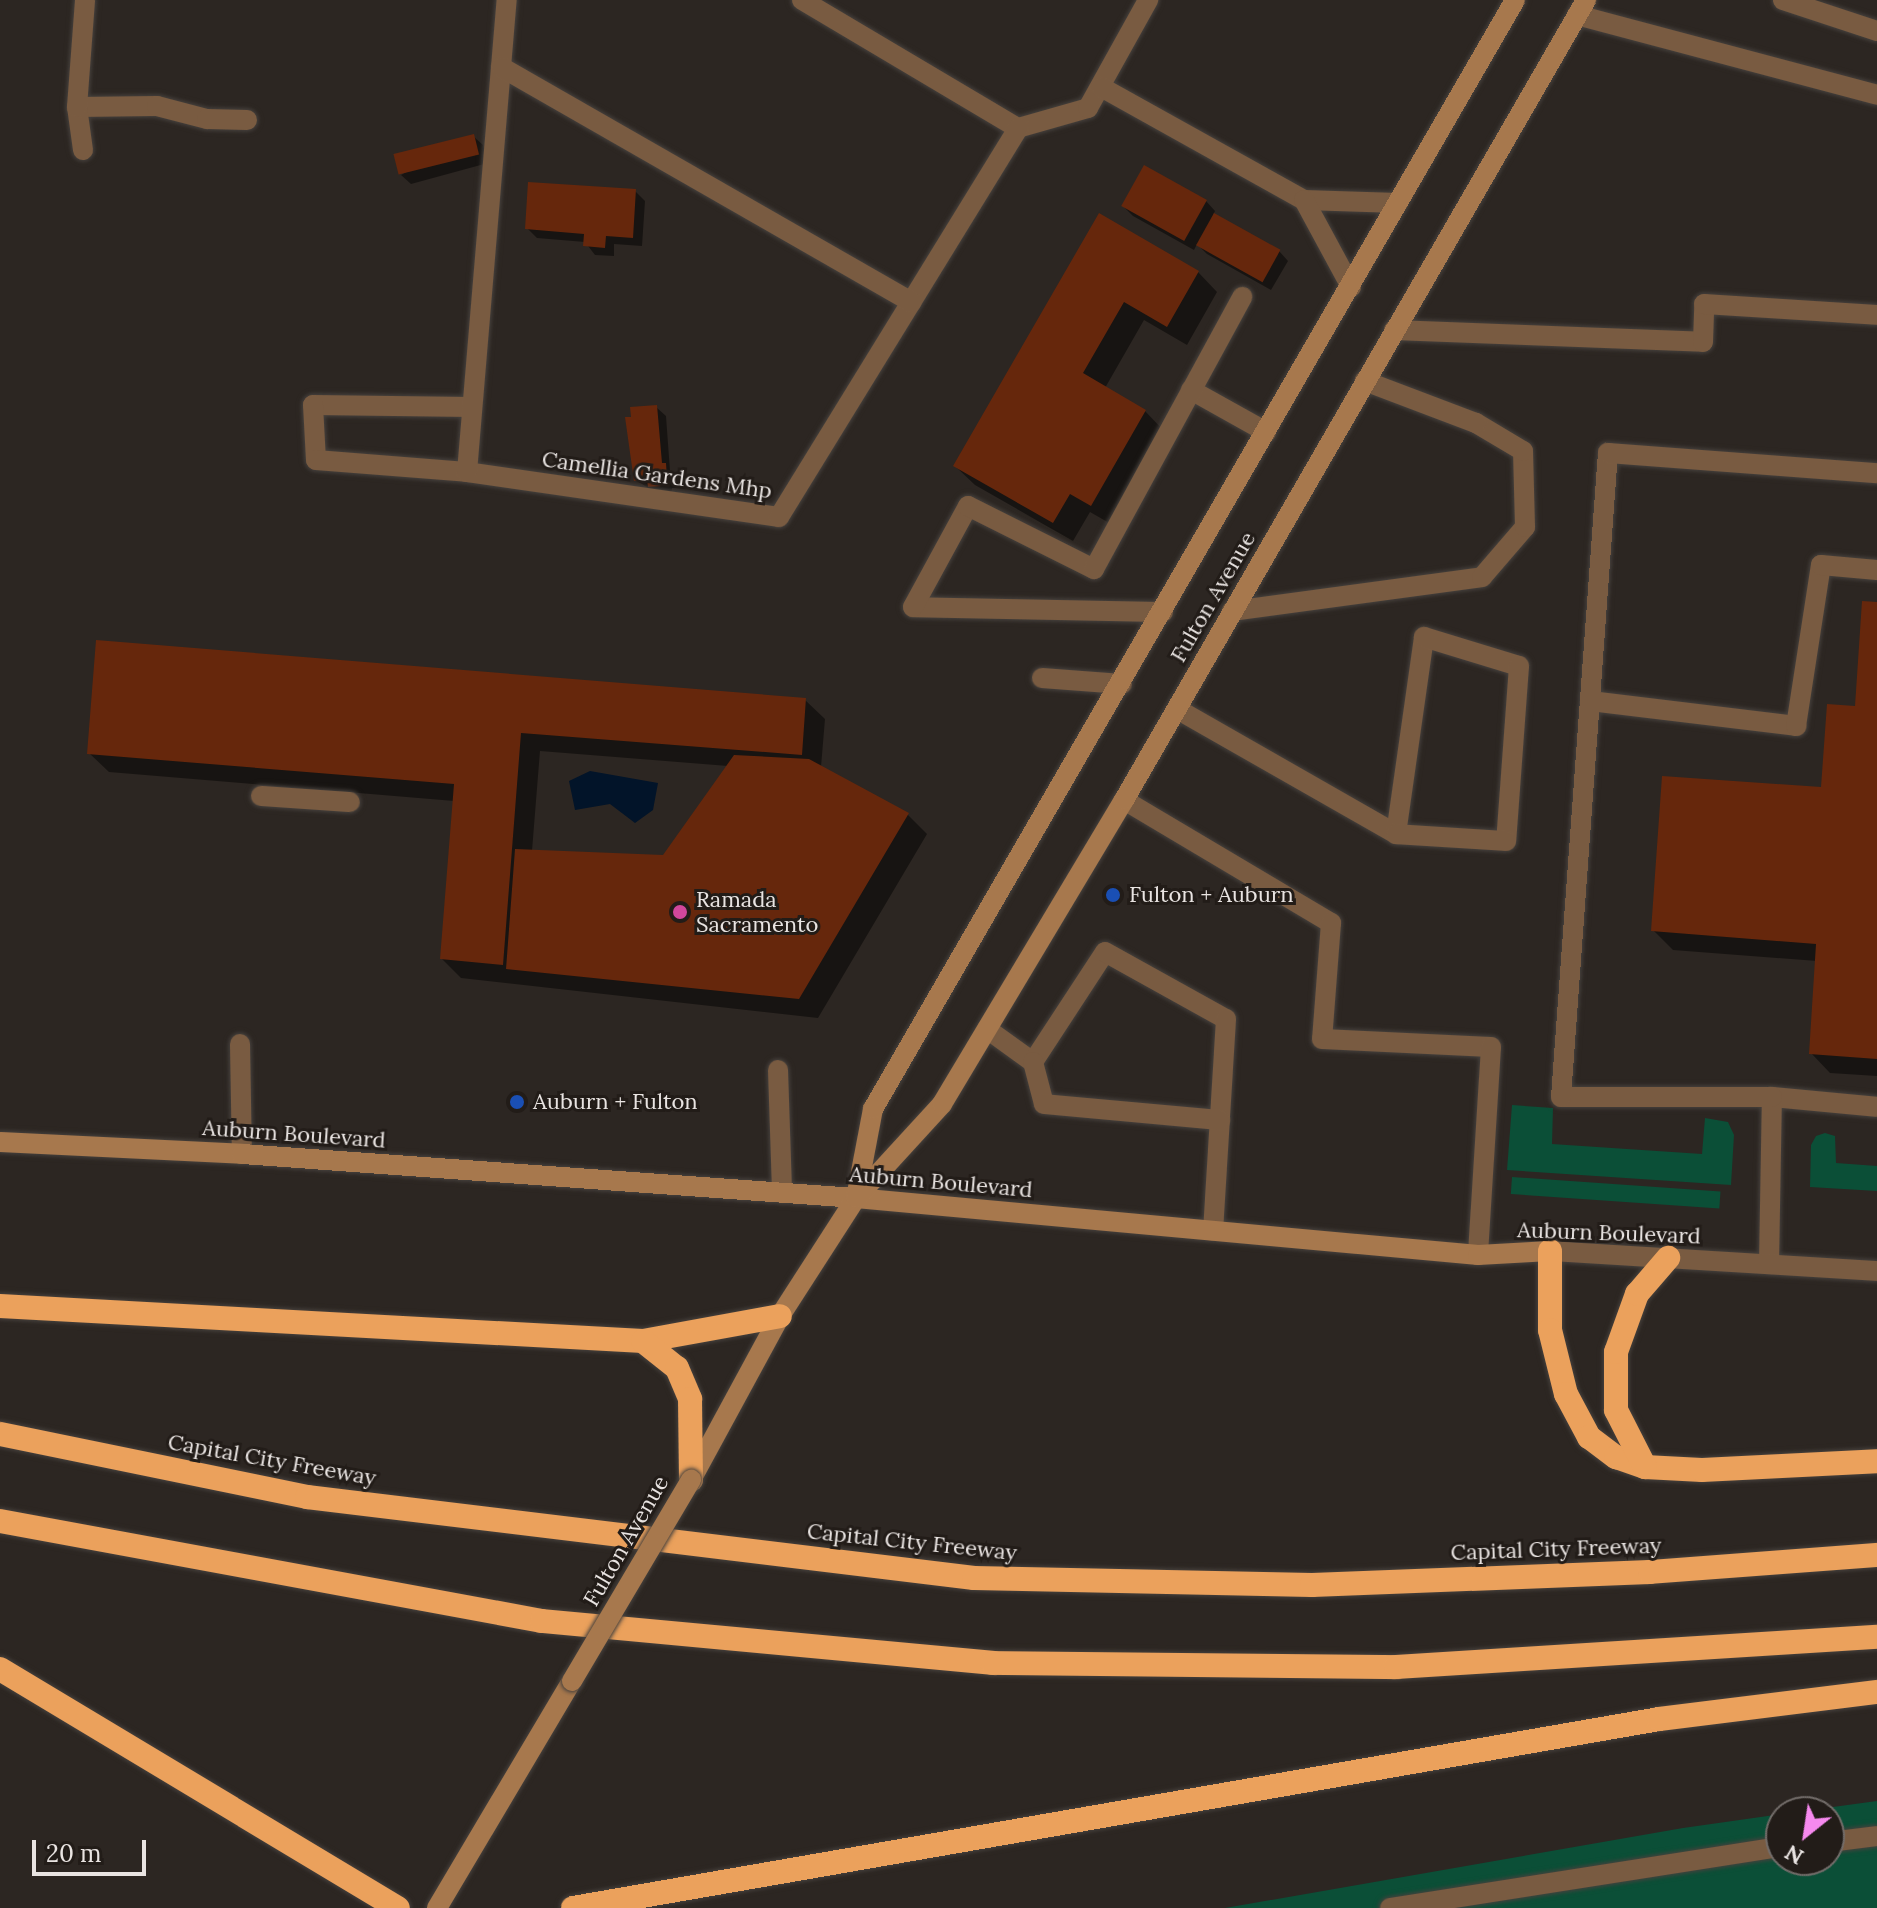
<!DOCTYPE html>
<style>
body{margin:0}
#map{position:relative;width:1877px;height:1908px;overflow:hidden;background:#2c2622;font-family:Lora,serif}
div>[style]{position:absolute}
.green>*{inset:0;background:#0b4f37;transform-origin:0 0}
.water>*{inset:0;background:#021429}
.shadow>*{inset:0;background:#0007}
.building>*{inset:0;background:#66270c;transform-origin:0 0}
.roads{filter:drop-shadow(0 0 2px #46413d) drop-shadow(0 0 2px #46413d)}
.service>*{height:20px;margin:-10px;padding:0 10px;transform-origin:10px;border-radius:10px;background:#795b41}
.minor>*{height:20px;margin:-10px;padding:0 10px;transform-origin:10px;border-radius:10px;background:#795b41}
.tertiary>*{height:20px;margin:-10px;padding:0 10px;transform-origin:10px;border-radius:10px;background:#795b41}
.secondary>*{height:20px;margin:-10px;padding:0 10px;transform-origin:10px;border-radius:10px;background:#a7784d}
.motorway>*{height:24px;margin:-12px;padding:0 12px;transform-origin:12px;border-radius:12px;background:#eba15c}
.bridges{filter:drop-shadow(0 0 2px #46413d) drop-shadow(0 0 2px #46413d)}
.secondary-bridge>*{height:20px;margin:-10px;padding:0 10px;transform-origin:10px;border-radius:10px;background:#a7784d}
.dots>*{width:22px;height:22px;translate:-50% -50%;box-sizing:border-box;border:4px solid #221c18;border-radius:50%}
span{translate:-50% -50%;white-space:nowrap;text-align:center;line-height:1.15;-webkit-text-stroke:6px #221c18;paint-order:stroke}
.street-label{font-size:22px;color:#e9e4e2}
.poi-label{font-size:22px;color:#e9e4e2}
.left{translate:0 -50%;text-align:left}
.north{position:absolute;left:1765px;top:1796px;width:80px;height:80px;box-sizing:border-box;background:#221c18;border:2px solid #726c69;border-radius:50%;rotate:210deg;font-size:22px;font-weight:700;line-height:32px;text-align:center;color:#e9e4e2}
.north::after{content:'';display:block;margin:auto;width:28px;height:36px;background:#f689ee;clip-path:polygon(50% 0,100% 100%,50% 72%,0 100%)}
.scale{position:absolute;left:32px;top:1840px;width:114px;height:36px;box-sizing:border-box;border:4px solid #e9e4e2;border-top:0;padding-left:10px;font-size:24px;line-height:28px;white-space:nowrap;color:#e9e4e2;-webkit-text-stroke:6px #221c18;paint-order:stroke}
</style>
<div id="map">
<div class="green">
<i style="clip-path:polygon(1512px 1105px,1553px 1108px,1552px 1144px,1702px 1154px,1705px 1118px,1728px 1122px,1734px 1135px,1731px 1185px,1507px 1170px)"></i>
<i style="clip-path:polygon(1825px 1133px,1835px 1136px,1836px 1163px,1877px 1166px,1877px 1191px,1810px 1187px,1811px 1145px,1816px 1136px)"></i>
<i style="left:1512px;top:1177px;width:209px;height:17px;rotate:4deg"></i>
<i style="clip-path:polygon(1877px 1801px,1877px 1908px,1225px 1908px,1683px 1828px,1781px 1814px,1781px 1860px,1829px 1860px,1829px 1812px,1796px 1812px)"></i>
</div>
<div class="water">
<i style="clip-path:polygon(590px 771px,658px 783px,653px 810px,635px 823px,610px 804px,575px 810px,569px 781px)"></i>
</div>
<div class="shadow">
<i style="clip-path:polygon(473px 136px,483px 145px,488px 163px,411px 184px,401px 175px)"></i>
<i style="clip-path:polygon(635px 191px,645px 201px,642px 246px,614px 244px,614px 256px,595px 255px,585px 242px,537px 238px,527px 228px)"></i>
<i style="clip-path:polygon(1206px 201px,1215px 211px,1213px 215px,1279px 251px,1288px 261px,1271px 290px,1207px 254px,1197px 244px,1194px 250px,1133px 216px,1123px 206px)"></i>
<i style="clip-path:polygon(1099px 215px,1198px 272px,1217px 292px,1187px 345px,1144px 320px,1105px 388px,1145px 411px,1164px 431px,1111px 524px,1090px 512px,1073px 541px,975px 485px,955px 466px)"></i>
<i style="clip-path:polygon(656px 407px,666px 416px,670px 471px,676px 488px,672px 488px,671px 495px,660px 496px,636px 480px)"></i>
<i style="clip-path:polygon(1877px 604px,1877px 1076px,1830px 1073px,1811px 1053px,1817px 961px,1673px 950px,1653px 930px,1823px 790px,1856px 709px)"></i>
<i style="clip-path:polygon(evenodd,805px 700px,825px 719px,821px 767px,908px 815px,927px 834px,818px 1018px,461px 978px,442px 959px,454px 801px,109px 772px,89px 753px,805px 700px,540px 751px,728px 766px,664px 857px,532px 851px,540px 751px)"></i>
</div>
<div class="building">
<i style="left:474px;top:134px;width:21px;height:83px;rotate:76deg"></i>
<i style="left:1144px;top:165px;width:72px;height:47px;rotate:29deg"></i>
<i style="clip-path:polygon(528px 182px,636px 189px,633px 238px,606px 236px,605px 248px,583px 246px,584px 234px,525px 229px)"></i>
<i style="clip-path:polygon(1099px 213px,1199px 271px,1167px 327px,1124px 302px,1083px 373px,1146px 410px,1091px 506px,1070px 494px,1053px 523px,953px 466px)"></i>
<i style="left:1214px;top:213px;width:76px;height:37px;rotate:29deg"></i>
<i style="clip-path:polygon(657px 405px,662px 463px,666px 463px,667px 479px,663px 479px,662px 486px,648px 487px,647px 479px,634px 481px,625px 417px,631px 417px,630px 407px)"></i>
<i style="clip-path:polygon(1862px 601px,1877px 602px,1877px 1059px,1809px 1054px,1816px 944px,1651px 931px,1662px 776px,1821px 787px,1827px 704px,1855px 706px)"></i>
<i style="clip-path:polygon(96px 640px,806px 698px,802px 755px,521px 733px,503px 965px,440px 959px,454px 784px,87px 754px)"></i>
<i style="clip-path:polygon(734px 755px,809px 759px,909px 813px,799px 999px,506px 969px,515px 849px,663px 855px)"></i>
</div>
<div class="roads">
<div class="service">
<i style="left:802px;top:0;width:251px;rotate:30.7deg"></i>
<i style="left:1018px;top:128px;width:73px;rotate:-15.9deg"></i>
<i style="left:1088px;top:108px;width:124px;rotate:-60.9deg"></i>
<i style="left:1783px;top:0;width:99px;rotate:18.3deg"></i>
<i style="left:1577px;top:15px;width:310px;rotate:14.9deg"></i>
<i style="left:77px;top:107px;width:80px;rotate:-0.7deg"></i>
<i style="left:157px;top:106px;width:52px;rotate:14.6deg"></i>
<i style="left:207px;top:119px;width:40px;rotate:1.4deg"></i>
<i style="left:83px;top:150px;width:43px;rotate:-97.9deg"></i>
<i style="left:77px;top:107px;width:107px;rotate:-85.7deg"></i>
<i style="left:1394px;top:330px;width:309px;rotate:2.2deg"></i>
<i style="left:1703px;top:342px;width:38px;rotate:-88deg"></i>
<i style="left:1704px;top:304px;width:173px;rotate:3.6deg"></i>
<i style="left:1191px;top:390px;width:86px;rotate:29.2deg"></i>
<i style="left:472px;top:407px;width:159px;rotate:-179.3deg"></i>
<i style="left:313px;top:405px;width:55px;rotate:86.9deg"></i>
<i style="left:316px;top:460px;width:151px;rotate:4.5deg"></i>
<i style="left:467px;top:472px;width:315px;rotate:8.2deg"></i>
<i style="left:779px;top:517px;width:457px;rotate:-58.4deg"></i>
<i style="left:467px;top:472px;width:474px;rotate:-85.2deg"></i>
<i style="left:1232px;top:611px;width:252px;rotate:-7.7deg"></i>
<i style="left:1482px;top:577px;width:66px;rotate:-49.3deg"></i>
<i style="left:1525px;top:527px;width:76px;rotate:-91.5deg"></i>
<i style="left:1523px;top:451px;width:55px;rotate:-149.2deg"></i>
<i style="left:1476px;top:423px;width:119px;rotate:-159.3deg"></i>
<i style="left:1163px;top:612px;width:250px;rotate:-178.9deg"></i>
<i style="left:913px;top:607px;width:115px;rotate:-61.4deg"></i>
<i style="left:968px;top:506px;width:141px;rotate:26.6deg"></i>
<i style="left:1094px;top:569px;width:310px;rotate:-61.4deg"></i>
<i style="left:1042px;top:678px;width:80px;rotate:4.3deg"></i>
<i style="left:1590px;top:701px;width:208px;rotate:6.9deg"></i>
<i style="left:1796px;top:726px;width:163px;rotate:-81.2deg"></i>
<i style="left:1821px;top:565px;width:56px;rotate:5.1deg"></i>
<i style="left:1177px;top:709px;width:252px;rotate:29.7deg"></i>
<i style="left:1396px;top:834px;width:199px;rotate:-81.9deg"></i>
<i style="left:1424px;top:637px;width:99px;rotate:17deg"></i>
<i style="left:1519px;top:666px;width:175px;rotate:94.2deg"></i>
<i style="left:1506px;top:841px;width:110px;rotate:-176.4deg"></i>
<i style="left:261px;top:796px;width:89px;rotate:3.9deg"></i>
<i style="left:1124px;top:800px;width:241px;rotate:30.7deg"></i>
<i style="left:1331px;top:923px;width:116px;rotate:94.4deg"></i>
<i style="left:1322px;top:1039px;width:169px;rotate:2.7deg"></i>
<i style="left:1491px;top:1047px;width:208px;rotate:93.6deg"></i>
<i style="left:987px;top:1029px;width:57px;rotate:35.7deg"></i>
<i style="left:1033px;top:1062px;width:131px;rotate:-56.8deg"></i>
<i style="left:1105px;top:952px;width:138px;rotate:29deg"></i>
<i style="left:1226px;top:1019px;width:212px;rotate:93.5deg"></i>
<i style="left:240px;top:1044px;width:110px;rotate:89deg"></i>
<i style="left:1033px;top:1062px;width:43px;rotate:75.3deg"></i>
<i style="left:1044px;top:1104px;width:177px;rotate:5.2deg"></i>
<i style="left:778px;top:1070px;width:123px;rotate:88.1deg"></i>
<i style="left:1772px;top:1097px;width:105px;rotate:5.4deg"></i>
<i style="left:1769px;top:1264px;width:167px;rotate:-89deg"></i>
<i style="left:1772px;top:1097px;width:211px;rotate:180deg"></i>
<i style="left:1561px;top:1097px;width:646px;rotate:-85.83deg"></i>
<i style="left:1608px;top:453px;width:270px;rotate:4.3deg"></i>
<i style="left:1829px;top:1842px;width:48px;rotate:-7.1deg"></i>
<i style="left:1390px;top:1908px;width:396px;rotate:-8.9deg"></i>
</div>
<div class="minor">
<i style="left:501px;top:67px;width:473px;rotate:29.8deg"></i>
<i style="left:1101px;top:87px;width:232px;rotate:29.1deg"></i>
<i style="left:1304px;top:200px;width:94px;rotate:1.8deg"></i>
<i style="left:1304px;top:200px;width:99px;rotate:61.6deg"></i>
</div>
<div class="tertiary">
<i style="left:1550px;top:1251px;width:328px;rotate:3.5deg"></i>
</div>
<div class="secondary">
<i style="left:0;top:1142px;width:242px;rotate:2.8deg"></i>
<i style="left:242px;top:1154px;width:616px;rotate:4.1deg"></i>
<i style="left:856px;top:1198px;width:625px;rotate:5.24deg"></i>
<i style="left:1478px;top:1255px;width:72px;rotate:-3.2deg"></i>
<i style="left:856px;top:1198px;width:91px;rotate:-79.2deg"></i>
<i style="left:873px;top:1109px;width:1281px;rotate:-59.93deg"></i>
<i style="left:691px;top:1480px;width:187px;rotate:-61.5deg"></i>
<i style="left:780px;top:1316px;width:140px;rotate:-57.2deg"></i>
<i style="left:856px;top:1198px;width:127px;rotate:-47.5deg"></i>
<i style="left:942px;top:1104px;width:354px;rotate:-59.1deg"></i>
<i style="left:1124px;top:800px;width:924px;rotate:-59.99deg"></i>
<i style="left:437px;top:1908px;width:264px;rotate:-59.3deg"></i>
</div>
<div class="motorway">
<i style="left:1550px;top:1251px;width:79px;rotate:90deg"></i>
<i style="left:1550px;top:1330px;width:66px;rotate:76deg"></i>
<i style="left:1566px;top:1394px;width:49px;rotate:61.9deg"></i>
<i style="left:1589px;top:1437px;width:34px;rotate:37deg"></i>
<i style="left:1616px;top:1457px;width:31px;rotate:19deg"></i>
<i style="left:1645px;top:1467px;width:57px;rotate:3deg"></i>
<i style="left:1702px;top:1470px;width:175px;rotate:-2.9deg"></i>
<i style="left:0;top:1306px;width:644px;rotate:3.12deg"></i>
<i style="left:643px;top:1341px;width:139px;rotate:-10.3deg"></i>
<i style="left:643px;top:1341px;width:43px;rotate:38.5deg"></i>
<i style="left:677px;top:1368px;width:34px;rotate:67deg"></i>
<i style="left:690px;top:1399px;width:81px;rotate:89.3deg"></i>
<i style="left:0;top:1434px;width:313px;rotate:11.6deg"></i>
<i style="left:307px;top:1497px;width:672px;rotate:6.92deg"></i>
<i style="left:974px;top:1578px;width:338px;rotate:1.2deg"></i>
<i style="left:1312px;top:1585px;width:338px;rotate:-2.2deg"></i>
<i style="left:1650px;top:1572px;width:228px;rotate:-4.3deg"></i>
<i style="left:1645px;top:1467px;width:64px;rotate:-117deg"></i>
<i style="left:1616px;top:1410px;width:58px;rotate:-90deg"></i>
<i style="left:1616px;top:1352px;width:62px;rotate:-70.1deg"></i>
<i style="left:1637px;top:1294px;width:48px;rotate:-49.3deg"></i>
<i style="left:0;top:1521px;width:551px;rotate:10.45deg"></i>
<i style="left:542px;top:1621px;width:453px;rotate:5.3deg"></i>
<i style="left:993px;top:1663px;width:403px;rotate:0.6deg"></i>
<i style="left:1396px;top:1667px;width:482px;rotate:-3.6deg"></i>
<i style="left:0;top:1669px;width:464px;rotate:31deg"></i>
<i style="left:573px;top:1908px;width:1102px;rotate:-9.87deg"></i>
<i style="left:1659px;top:1719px;width:220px;rotate:-7.1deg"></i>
</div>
</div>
<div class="bridges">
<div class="secondary-bridge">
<i style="left:572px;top:1681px;width:234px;rotate:-59.4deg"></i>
</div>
</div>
<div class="dots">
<i style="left:1113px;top:895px;background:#1a4fb4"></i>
<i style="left:680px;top:912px;background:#d1479c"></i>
<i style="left:517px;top:1102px;background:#1a4fb4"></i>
</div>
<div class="street-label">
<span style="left:657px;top:475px;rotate:8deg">Camellia Gardens Mhp</span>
<span style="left:1213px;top:597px;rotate:-60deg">Fulton Avenue</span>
<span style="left:294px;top:1134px;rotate:4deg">Auburn Boulevard</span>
<span style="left:941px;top:1182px;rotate:5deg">Auburn Boulevard</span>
<span style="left:1609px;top:1233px;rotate:2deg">Auburn Boulevard</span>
<span style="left:272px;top:1460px;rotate:10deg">Capital City Freeway</span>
<span style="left:626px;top:1541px;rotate:-60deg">Fulton Avenue</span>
<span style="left:912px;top:1542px;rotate:6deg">Capital City Freeway</span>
<span style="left:1556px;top:1549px;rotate:-2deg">Capital City Freeway</span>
</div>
<div class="poi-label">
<span class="left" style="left:1129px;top:895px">Fulton + Auburn</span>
<span class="left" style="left:696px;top:912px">Ramada<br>Sacramento</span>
<span class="left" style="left:533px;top:1102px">Auburn + Fulton</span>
</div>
<div class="north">N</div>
<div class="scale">20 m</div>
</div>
